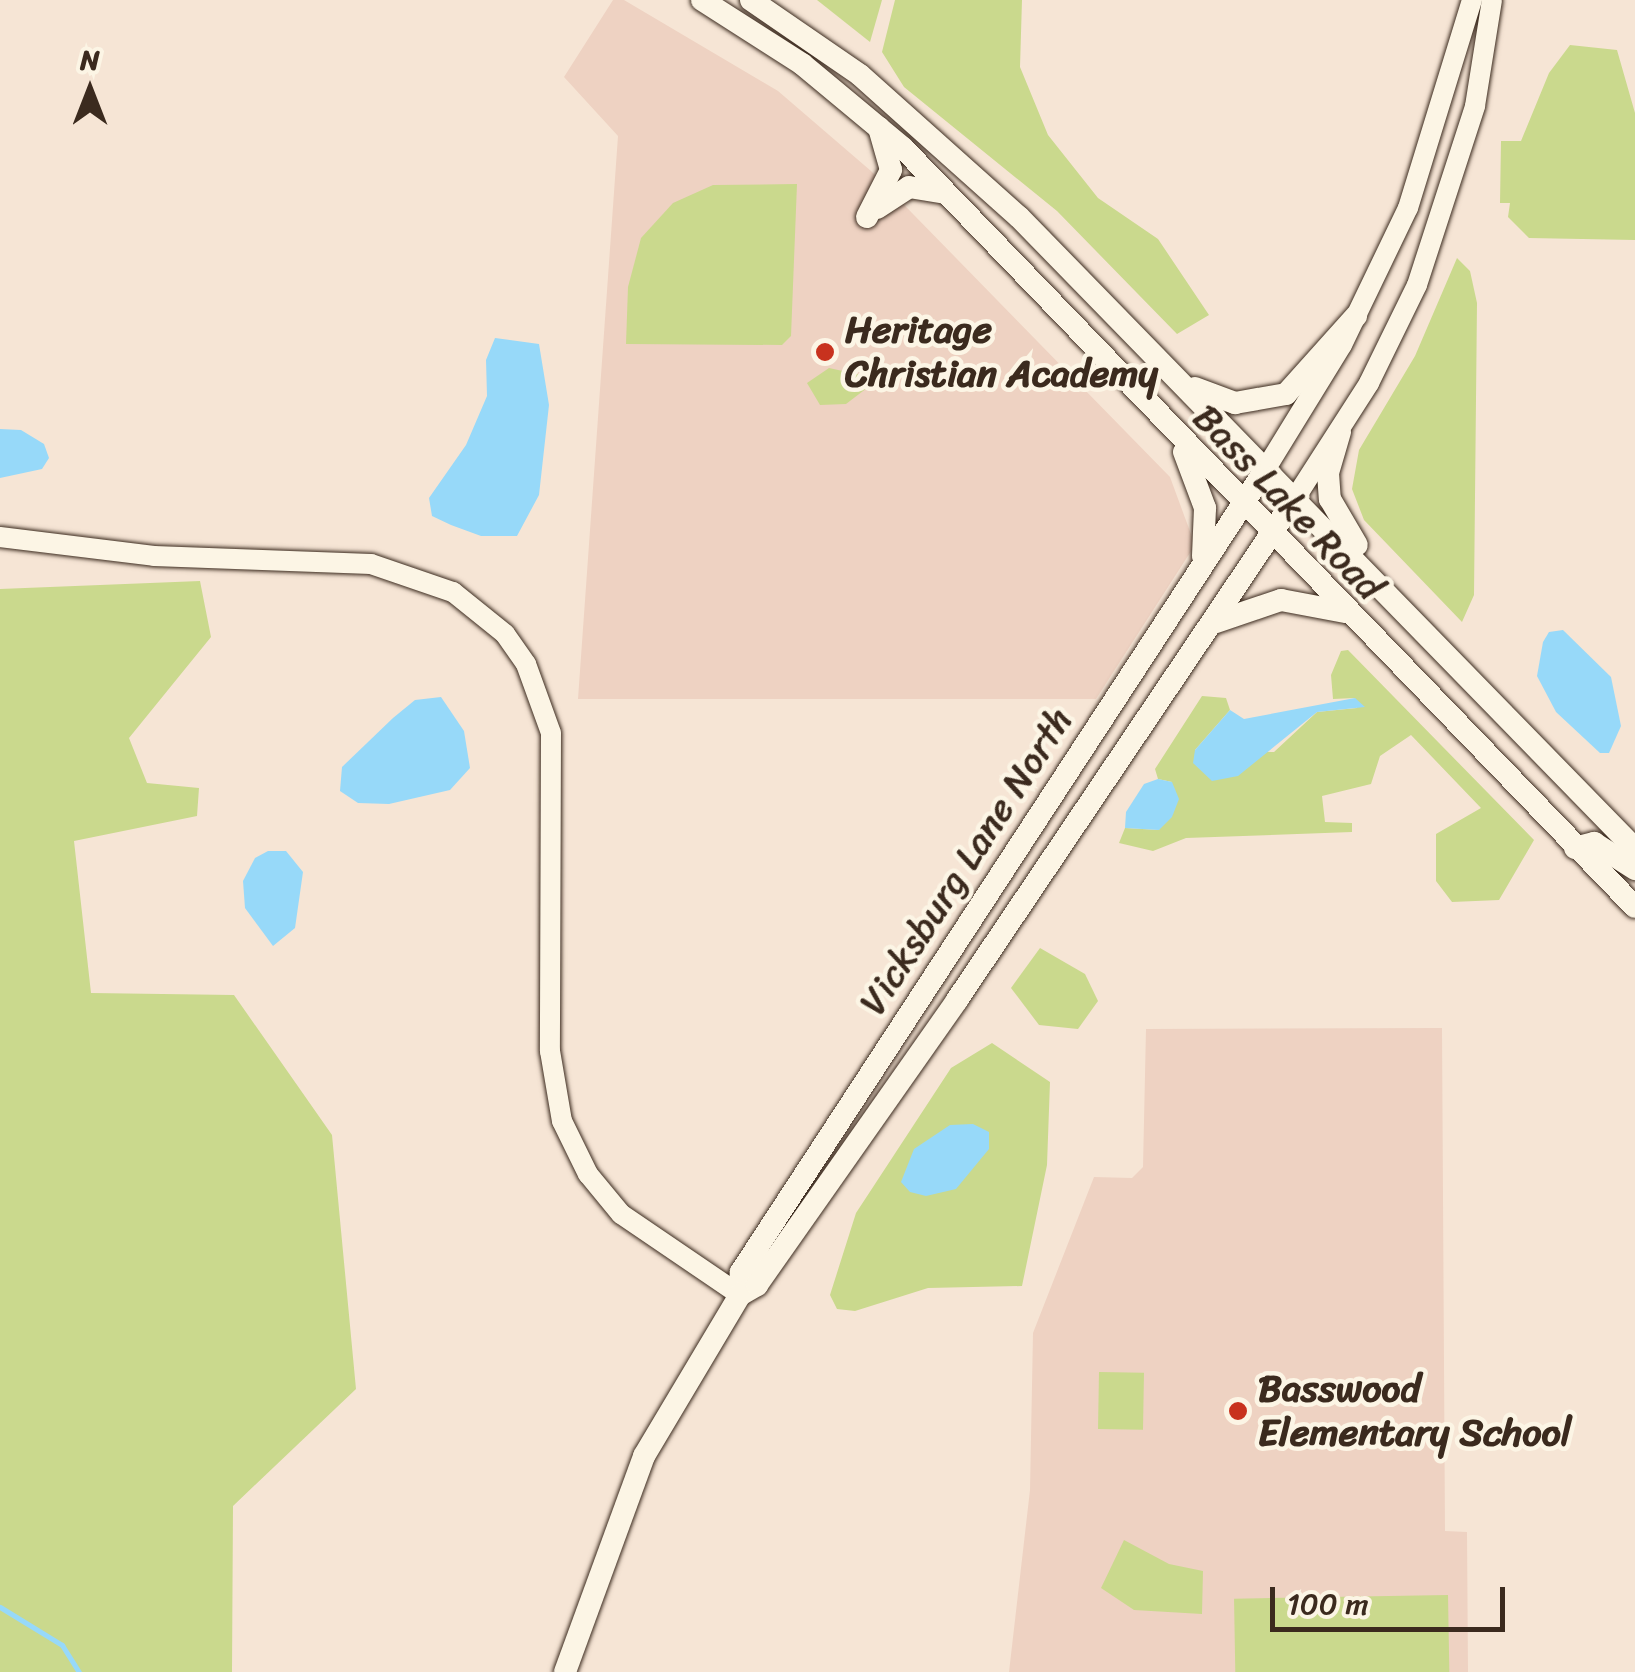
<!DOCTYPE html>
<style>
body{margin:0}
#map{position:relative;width:1635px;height:1672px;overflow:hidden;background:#f6e5d5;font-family:Sriracha,sans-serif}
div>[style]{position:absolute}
.built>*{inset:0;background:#eed2c2}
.green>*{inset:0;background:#cad98d;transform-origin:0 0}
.water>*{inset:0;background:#97d9f9}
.stream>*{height:5px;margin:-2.5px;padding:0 2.5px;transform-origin:2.5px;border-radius:2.5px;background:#97d9f9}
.roads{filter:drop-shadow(0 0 2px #3b2a1e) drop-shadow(0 0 2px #3b2a1e)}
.tertiary>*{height:20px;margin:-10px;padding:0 10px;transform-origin:10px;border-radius:10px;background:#fcf5e5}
.secondary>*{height:22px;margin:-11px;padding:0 11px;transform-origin:11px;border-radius:11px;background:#fcf5e5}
.dots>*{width:28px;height:28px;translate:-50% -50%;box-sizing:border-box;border:5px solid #fcf5e5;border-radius:50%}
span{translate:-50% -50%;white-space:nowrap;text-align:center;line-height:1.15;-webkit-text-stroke:9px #fcf5e5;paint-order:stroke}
.poi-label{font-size:38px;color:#3b2a1e;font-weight:700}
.left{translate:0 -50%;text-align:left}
.street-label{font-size:38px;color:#3b2a1e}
.north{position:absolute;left:40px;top:40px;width:100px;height:100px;-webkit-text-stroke:8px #fcf5e5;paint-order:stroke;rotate:0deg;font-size:28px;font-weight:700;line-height:40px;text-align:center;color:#3b2a1e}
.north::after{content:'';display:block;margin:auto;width:35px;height:45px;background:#3b2a1e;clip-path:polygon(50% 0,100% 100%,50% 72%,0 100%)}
.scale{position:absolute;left:1270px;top:1587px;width:235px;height:45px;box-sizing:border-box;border:5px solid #3b2a1e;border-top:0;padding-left:12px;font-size:30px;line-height:35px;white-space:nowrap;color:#3b2a1e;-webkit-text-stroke:8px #fcf5e5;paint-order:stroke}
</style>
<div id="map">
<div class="built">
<i style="clip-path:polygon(613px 0,624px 0,778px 91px,871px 171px,1170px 477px,1195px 545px,1096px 699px,578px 699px,618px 136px,564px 77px)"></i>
<i style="clip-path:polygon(1442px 1028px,1445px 1531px,1467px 1532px,1468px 1672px,1009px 1672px,1030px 1490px,1033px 1333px,1094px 1177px,1132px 1178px,1143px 1167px,1146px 1029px)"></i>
</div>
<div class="green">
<i style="clip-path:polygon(817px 0,882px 0,870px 42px)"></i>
<i style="clip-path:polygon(895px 0,1022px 0,1020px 67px,1048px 135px,1098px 198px,1158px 239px,1209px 315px,1177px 334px,1057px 211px,904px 87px,882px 52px)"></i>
<i style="clip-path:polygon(1570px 45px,1617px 50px,1635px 113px,1635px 240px,1529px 238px,1508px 217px,1510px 203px,1500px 203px,1501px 141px,1521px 141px,1549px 73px)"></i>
<i style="clip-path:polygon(797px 184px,791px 336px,782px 345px,626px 344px,628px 287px,641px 238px,673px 203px,713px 185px)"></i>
<i style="clip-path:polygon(1457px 258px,1470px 271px,1477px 303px,1474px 595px,1462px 622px,1364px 520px,1352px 489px,1359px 450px,1415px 356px)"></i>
<i style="clip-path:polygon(829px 368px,861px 375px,867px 388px,846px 404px,820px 405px,807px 383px)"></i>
<i style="clip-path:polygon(200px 581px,211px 637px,129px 738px,147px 783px,199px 788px,197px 816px,74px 841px,91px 993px,234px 995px,332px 1135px,356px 1389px,233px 1506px,232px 1672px,0 1672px,0 589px)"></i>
<i style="clip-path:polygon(1348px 650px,1534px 840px,1499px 900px,1452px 902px,1436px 881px,1436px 834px,1481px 808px,1411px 735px,1380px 756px,1371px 784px,1322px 796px,1325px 822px,1352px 823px,1352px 832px,1186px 838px,1153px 851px,1119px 843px,1125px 828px,1159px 830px,1172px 782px,1158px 779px,1155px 769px,1202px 696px,1226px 698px,1230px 710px,1195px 750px,1274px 752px,1317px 712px,1357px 708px,1355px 698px,1333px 699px,1331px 675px,1341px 651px)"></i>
<i style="clip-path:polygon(1040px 948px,1085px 974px,1098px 1001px,1078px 1029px,1039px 1025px,1011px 988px)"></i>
<i style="clip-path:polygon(992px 1043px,1050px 1082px,1047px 1165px,1022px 1286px,928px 1288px,855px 1311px,837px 1309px,830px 1295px,856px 1213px,951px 1068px)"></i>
<i style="left:1099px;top:1372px;width:45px;height:57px;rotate:1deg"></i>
<i style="clip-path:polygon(1124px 1540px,1169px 1564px,1203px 1571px,1202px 1614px,1134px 1610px,1101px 1588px)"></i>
<i style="left:1448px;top:1595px;width:77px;height:214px;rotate:89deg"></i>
</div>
<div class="water">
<i style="clip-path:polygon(495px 338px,539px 344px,549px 405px,539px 495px,517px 536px,481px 536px,451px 525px,432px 516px,429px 498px,466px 445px,487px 396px,486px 360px)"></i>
<i style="clip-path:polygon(0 429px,21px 430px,44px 444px,49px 458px,42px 469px,0 478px)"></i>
<i style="clip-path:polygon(1563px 630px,1611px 677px,1621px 726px,1609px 753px,1600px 753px,1556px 712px,1537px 676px,1543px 642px,1549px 632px)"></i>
<i style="clip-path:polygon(441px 697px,464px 731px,470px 768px,450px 790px,389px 804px,358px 803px,340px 791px,342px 767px,393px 718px,415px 700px)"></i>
<i style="clip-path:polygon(1355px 698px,1365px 707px,1317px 712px,1238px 776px,1212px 781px,1193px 763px,1195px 750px,1230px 710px,1244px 719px)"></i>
<i style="clip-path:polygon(1158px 779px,1172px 782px,1179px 799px,1172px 817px,1159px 830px,1125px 828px,1126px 812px,1144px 784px)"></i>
<i style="clip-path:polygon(268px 851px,286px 851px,303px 872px,295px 928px,273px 946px,245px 908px,243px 881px,255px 858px)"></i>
<i style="clip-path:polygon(973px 1124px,989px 1132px,989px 1149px,956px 1189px,926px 1196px,910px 1192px,901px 1182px,914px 1149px,950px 1125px)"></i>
</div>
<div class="stream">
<i style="left:0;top:1607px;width:73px;rotate:31.5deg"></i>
<i style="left:62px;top:1645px;width:32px;rotate:58deg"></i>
</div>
<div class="roads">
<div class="tertiary">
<i style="left:1265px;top:470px;width:147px;rotate:-58.4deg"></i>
<i style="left:1342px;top:345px;width:152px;rotate:-64.3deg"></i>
<i style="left:1408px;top:208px;width:218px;rotate:-72.9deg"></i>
<i style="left:1294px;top:500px;width:139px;rotate:-57.3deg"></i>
<i style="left:1369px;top:383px;width:109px;rotate:-63.9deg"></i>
<i style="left:1417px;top:285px;width:188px;rotate:-72deg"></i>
<i style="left:1475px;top:106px;width:107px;rotate:-80.9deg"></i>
<i style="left:0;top:537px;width:155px;rotate:7deg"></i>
<i style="left:154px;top:556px;width:217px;rotate:2.1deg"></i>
<i style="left:371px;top:564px;width:87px;rotate:18.9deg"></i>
<i style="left:453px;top:592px;width:67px;rotate:38.9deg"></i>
<i style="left:505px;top:634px;width:37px;rotate:55deg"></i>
<i style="left:526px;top:664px;width:73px;rotate:70.1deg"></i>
<i style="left:551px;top:733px;width:318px;rotate:90.2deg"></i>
<i style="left:550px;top:1051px;width:71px;rotate:80.3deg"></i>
<i style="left:562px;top:1121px;width:59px;rotate:63.9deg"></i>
<i style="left:588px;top:1174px;width:52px;rotate:50.5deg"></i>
<i style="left:621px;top:1214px;width:144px;rotate:34.2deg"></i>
</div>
<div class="secondary">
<i style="left:702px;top:0;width:119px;rotate:32.6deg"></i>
<i style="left:802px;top:64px;width:131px;rotate:39.7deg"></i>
<i style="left:903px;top:148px;width:1054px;rotate:46.04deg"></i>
<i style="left:751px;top:0;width:132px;rotate:34.5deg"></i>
<i style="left:860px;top:75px;width:213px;rotate:41.8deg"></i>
<i style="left:1019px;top:217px;width:883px;rotate:45.73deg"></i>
<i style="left:877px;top:208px;width:38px;rotate:-33deg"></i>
<i style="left:909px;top:187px;width:37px;rotate:9deg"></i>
<i style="left:867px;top:217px;width:53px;rotate:-62.9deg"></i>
<i style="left:891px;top:170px;width:44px;rotate:-105.9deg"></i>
<i style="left:1195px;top:388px;width:43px;rotate:20.6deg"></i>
<i style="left:1235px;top:403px;width:52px;rotate:-10deg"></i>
<i style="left:1286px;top:394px;width:105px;rotate:-48.1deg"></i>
<i style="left:1340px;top:432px;width:43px;rotate:106.3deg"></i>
<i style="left:1328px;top:473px;width:26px;rotate:86deg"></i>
<i style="left:1330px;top:499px;width:53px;rotate:59.6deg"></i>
<i style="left:1184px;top:452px;width:60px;rotate:69.4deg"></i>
<i style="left:1205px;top:508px;width:48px;rotate:92.4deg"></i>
<i style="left:1213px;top:623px;width:72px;rotate:-18.7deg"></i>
<i style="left:1281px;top:600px;width:65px;rotate:10.6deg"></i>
<i style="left:1575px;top:848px;width:20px;rotate:-15deg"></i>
<i style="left:1594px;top:843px;width:49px;rotate:32.4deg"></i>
<i style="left:740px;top:1295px;width:23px;rotate:-88deg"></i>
<i style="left:741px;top:1272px;width:958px;rotate:-56.84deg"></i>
<i style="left:565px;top:1672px;width:230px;rotate:-69.9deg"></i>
<i style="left:644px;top:1456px;width:187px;rotate:-59.2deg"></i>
<i style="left:740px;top:1295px;width:20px;rotate:-30deg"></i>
<i style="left:757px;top:1285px;width:348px;rotate:-54.9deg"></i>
<i style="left:957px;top:1000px;width:603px;rotate:-56.02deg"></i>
</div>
</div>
<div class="dots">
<i style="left:825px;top:352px;background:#c8321e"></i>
<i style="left:1238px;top:1411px;background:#c8321e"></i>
</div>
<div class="poi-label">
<span class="left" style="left:845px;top:352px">Heritage<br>Christian Academy</span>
<span class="left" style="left:1258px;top:1411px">Basswood<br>Elementary School</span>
</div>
<div class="street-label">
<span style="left:1288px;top:502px;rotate:46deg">Bass Lake Road</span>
<span style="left:966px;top:861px;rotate:-57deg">Vicksburg Lane North</span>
</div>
<div class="north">N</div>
<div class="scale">100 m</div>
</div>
